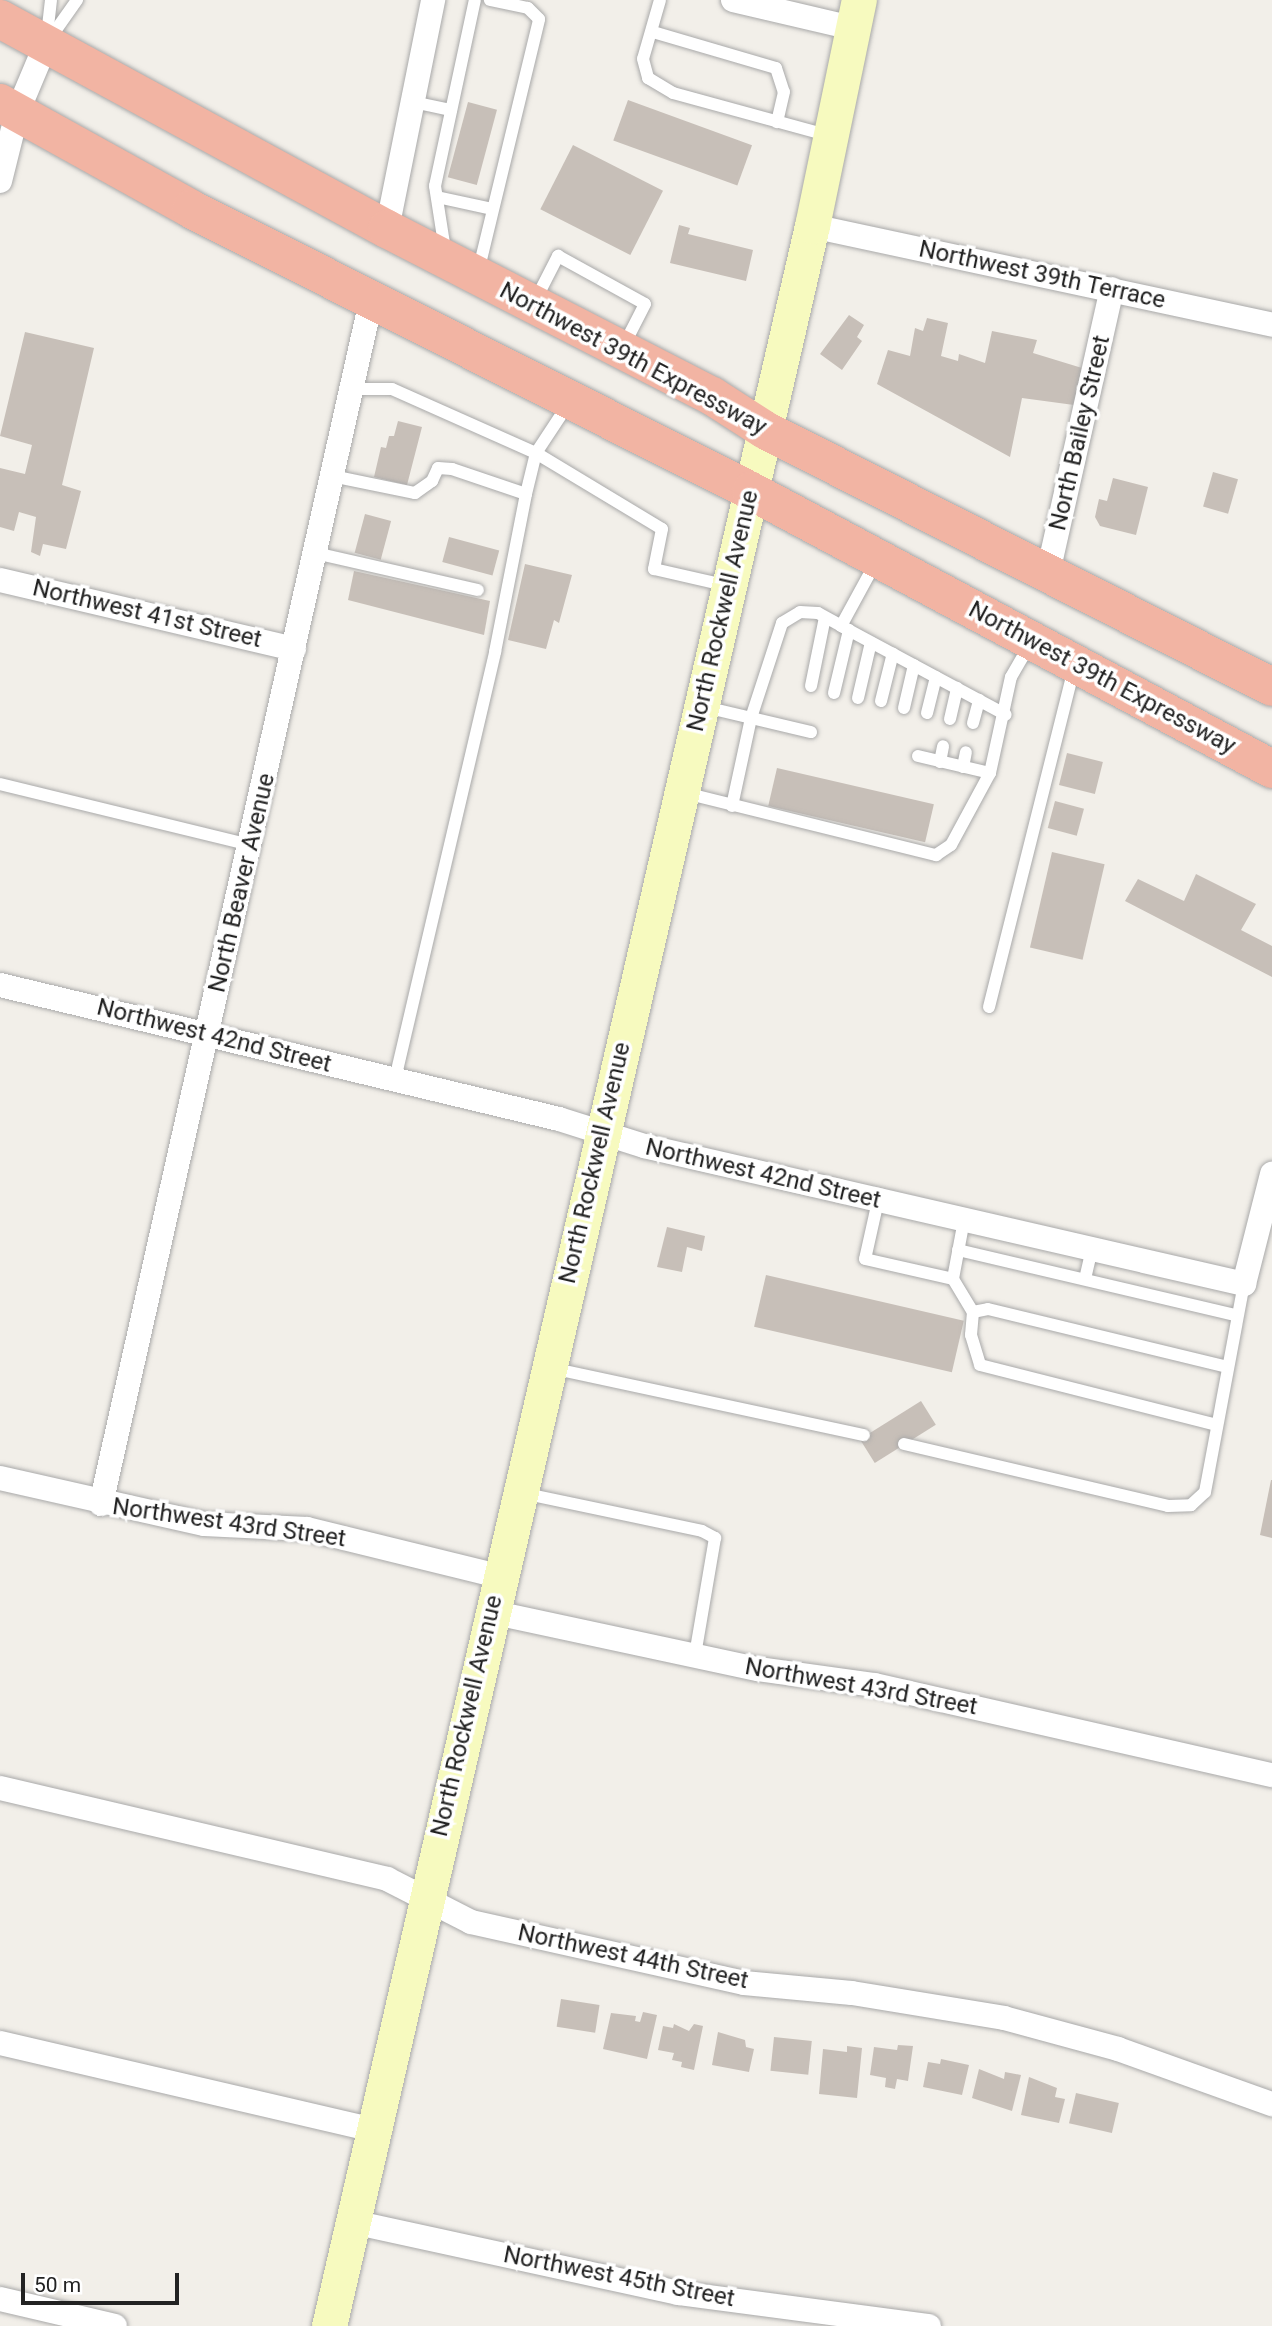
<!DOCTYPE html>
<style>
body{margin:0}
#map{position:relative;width:1272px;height:2326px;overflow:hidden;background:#f2efe9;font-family:Roboto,sans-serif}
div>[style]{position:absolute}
.building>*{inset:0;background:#c7bfb8;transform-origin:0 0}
.roads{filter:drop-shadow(0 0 2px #a9a9a9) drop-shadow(0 0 2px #a9a9a9)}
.service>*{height:12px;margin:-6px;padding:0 6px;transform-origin:6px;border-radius:6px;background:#fff}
.minor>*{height:24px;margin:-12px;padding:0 12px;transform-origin:12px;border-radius:12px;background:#fff}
.secondary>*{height:35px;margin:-17.5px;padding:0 17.5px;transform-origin:17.5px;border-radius:17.5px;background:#f7fabf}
.trunk>*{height:38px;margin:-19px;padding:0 19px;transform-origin:19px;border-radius:19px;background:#f2b4a3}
span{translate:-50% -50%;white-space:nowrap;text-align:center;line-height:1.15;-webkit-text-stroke:7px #fff;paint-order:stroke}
.street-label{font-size:24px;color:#222}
.scale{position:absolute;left:21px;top:2273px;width:158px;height:32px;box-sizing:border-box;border:4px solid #222;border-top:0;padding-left:9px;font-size:21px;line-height:24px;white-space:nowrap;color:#222;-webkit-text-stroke:5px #fff;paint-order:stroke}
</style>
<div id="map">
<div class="building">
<i style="left:628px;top:100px;width:132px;height:43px;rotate:20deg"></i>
<i style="left:468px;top:102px;width:30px;height:78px;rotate:15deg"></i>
<i style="left:573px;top:145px;width:101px;height:72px;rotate:27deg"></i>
<i style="clip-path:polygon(679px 225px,690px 228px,688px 234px,753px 250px,746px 281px,670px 263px)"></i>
<i style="clip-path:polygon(849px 315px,864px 325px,857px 337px,862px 341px,842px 370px,820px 354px)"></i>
<i style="clip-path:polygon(927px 318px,948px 323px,941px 356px,958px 361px,959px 354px,985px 363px,992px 331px,1037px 340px,1033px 353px,1082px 368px,1074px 405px,1022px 398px,1010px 457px,877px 384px,888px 350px,910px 356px,915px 328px,923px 331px)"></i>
<i style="clip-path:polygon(25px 332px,94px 348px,62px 485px,81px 491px,66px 549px,43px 544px,40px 556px,31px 552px,36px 517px,19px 512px,14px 531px,0 527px,0 468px,25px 474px,32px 445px,0 436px)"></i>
<i style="clip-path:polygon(398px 421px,422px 427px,407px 485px,374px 477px,381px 447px,386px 448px,389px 436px,394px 436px)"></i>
<i style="left:1213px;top:472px;width:26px;height:36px;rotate:16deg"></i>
<i style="clip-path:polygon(1113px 478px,1148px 487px,1136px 535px,1100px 526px,1095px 517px,1099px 499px,1107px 501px)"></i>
<i style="left:365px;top:514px;width:27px;height:40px;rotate:15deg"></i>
<i style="left:449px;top:537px;width:52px;height:26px;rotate:15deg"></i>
<i style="clip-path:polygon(525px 564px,572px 575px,559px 623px,554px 620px,546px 649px,508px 640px)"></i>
<i style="clip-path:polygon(354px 571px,490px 601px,484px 635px,348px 600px)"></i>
<i style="left:1067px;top:753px;width:37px;height:33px;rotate:14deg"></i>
<i style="left:777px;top:768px;width:161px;height:39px;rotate:13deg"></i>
<i style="left:1055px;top:801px;width:30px;height:28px;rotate:15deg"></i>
<i style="left:1052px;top:852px;width:54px;height:98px;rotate:13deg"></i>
<i style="clip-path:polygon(1196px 874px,1256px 904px,1241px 930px,1272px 946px,1272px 977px,1125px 901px,1138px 879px,1184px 901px)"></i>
<i style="clip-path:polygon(667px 1227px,705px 1236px,702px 1251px,687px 1247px,682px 1272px,657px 1267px)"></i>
<i style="left:766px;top:1275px;width:203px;height:53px;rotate:13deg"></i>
<i style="left:921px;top:1401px;width:28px;height:72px;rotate:58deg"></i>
<i style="clip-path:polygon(1271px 1480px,1272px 1480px,1272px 1538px,1260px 1535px)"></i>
<i style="left:561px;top:1999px;width:39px;height:28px;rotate:9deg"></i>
<i style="clip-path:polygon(643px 2012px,657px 2015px,647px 2059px,603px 2049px,611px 2013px,636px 2016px,635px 2021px,640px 2022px)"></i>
<i style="clip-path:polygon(674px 2024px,689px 2031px,694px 2024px,703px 2026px,694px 2070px,681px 2067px,682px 2062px,672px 2060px,674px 2053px,658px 2050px,663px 2026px,673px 2028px)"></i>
<i style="clip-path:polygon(718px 2032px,745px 2040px,746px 2047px,754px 2049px,749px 2072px,712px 2065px)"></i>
<i style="left:774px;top:2037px;width:38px;height:34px;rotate:6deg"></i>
<i style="clip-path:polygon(898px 2045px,913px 2046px,908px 2081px,897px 2079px,895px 2089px,885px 2087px,886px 2078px,870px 2075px,874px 2047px,897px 2050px)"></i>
<i style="clip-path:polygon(847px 2046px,862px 2048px,857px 2098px,819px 2094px,823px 2049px,847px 2052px)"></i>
<i style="clip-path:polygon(941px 2059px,969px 2065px,962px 2095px,923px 2087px,928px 2062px,940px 2064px)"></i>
<i style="clip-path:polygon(979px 2069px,1004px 2079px,1005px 2072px,1021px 2075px,1012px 2111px,972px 2098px)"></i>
<i style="clip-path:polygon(1029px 2077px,1057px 2088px,1055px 2097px,1065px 2099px,1059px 2123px,1021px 2115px)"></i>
<i style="left:1076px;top:2093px;width:44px;height:31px;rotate:13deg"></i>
</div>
<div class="roads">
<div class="service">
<i style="left:51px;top:0;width:44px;rotate:96.5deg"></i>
<i style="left:46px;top:44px;width:54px;rotate:-54.8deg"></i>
<i style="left:660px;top:0;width:61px;rotate:106.1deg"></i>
<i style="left:643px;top:59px;width:20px;rotate:75deg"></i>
<i style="left:648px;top:78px;width:29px;rotate:31deg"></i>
<i style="left:673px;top:93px;width:163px;rotate:15.3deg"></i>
<i style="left:653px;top:32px;width:128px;rotate:16.3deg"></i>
<i style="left:776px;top:68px;width:25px;rotate:72deg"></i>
<i style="left:784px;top:92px;width:31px;rotate:103deg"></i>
<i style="left:413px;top:102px;width:39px;rotate:12deg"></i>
<i style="left:437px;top:197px;width:56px;rotate:12.3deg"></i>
<i style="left:445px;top:250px;width:65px;rotate:-98.9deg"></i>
<i style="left:435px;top:186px;width:190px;rotate:-77.9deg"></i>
<i style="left:478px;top:272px;width:260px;rotate:-76.4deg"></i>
<i style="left:539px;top:19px;width:16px;rotate:-135deg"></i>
<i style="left:528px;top:8px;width:39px;rotate:-168deg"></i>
<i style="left:535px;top:301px;width:51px;rotate:-62.9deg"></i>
<i style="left:558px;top:256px;width:99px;rotate:28.9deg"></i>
<i style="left:645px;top:304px;width:46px;rotate:117.1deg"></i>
<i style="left:352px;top:389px;width:40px"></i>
<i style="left:392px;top:389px;width:158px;rotate:24deg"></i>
<i style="left:536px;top:453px;width:147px;rotate:31.1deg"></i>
<i style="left:662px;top:529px;width:41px;rotate:101.3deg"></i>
<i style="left:654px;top:569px;width:76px;rotate:12.9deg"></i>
<i style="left:332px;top:476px;width:85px;rotate:11.6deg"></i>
<i style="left:415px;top:493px;width:21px;rotate:-35deg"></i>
<i style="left:432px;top:481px;width:14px;rotate:-65deg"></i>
<i style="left:438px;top:468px;width:14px;rotate:4deg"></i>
<i style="left:452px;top:469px;width:78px;rotate:18.7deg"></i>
<i style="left:315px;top:553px;width:167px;rotate:12.8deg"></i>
<i style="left:877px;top:560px;width:75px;rotate:118.6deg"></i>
<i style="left:841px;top:626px;width:187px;rotate:28.3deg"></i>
<i style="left:811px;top:686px;width:70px;rotate:-78.5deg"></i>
<i style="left:834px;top:693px;width:65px;rotate:-76.6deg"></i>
<i style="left:858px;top:698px;width:57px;rotate:-76.9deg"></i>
<i style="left:881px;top:701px;width:49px;rotate:-76deg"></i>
<i style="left:705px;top:707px;width:109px;rotate:13.3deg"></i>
<i style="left:904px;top:708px;width:44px;rotate:-76.9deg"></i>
<i style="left:927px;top:713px;width:37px;rotate:-76deg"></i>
<i style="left:950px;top:719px;width:32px;rotate:-77deg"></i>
<i style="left:973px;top:723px;width:24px;rotate:-75deg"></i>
<i style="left:918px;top:756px;width:74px;rotate:13.3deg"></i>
<i style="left:940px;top:762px;width:16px;rotate:-79deg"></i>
<i style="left:963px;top:767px;width:15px;rotate:-79deg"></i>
<i style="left:0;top:784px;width:258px;rotate:13.7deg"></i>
<i style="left:685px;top:793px;width:259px;rotate:13.9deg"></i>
<i style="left:936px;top:855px;width:18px;rotate:-34deg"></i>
<i style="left:951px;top:845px;width:82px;rotate:-61.6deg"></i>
<i style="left:990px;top:773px;width:98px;rotate:-77.7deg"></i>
<i style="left:1011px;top:677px;width:39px;rotate:-60deg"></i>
<i style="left:732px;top:806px;width:90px;rotate:-77.8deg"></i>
<i style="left:751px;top:718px;width:100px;rotate:-71.9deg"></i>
<i style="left:782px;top:623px;width:21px;rotate:-31deg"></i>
<i style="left:800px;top:612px;width:18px;rotate:3deg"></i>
<i style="left:818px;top:613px;width:26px;rotate:29deg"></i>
<i style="left:989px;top:1007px;width:349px;rotate:-75.9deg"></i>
<i style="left:395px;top:1079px;width:439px;rotate:-76.8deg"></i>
<i style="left:495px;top:652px;width:161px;rotate:-78.9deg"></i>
<i style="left:526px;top:494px;width:42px;rotate:-76.3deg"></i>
<i style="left:536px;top:453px;width:60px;rotate:-56.6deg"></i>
<i style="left:878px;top:1201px;width:59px;rotate:102.6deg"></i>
<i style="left:865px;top:1259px;width:90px;rotate:12.8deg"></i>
<i style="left:964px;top:1220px;width:60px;rotate:100.6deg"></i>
<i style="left:953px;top:1279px;width:39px;rotate:59deg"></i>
<i style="left:973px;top:1312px;width:23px;rotate:95deg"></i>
<i style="left:971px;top:1335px;width:31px;rotate:73deg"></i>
<i style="left:980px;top:1365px;width:244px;rotate:14.2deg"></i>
<i style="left:958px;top:1250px;width:285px;rotate:13.2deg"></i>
<i style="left:1085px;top:1279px;width:31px;rotate:-77deg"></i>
<i style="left:973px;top:1312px;width:15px;rotate:-11deg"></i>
<i style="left:988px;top:1309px;width:247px;rotate:13.6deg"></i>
<i style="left:551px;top:1368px;width:320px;rotate:12.1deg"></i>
<i style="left:904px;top:1444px;width:271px;rotate:13.2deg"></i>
<i style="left:1168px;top:1506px;width:23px;rotate:-2deg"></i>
<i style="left:1191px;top:1505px;width:19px;rotate:-43deg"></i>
<i style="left:1205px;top:1492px;width:212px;rotate:-79.4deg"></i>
<i style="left:522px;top:1493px;width:184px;rotate:11.9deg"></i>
<i style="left:702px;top:1531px;width:15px;rotate:28deg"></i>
<i style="left:715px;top:1538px;width:119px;rotate:99.7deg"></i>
</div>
<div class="minor">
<i style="left:733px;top:0;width:122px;rotate:13.2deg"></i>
<i style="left:0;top:181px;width:70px;rotate:-76deg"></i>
<i style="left:17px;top:113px;width:75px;rotate:-67.2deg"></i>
<i style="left:812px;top:226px;width:471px;rotate:12.1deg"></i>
<i style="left:387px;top:229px;width:234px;rotate:-78.6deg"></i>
<i style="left:1047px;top:577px;width:295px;rotate:-77.3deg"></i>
<i style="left:0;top:580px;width:302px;rotate:13.2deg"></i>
<i style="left:0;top:985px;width:575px;rotate:13.48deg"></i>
<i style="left:559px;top:1119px;width:89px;rotate:17.6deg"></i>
<i style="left:644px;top:1146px;width:616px;rotate:12.95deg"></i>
<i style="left:1244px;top:1284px;width:114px;rotate:-75.7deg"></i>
<i style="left:0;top:1478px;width:209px;rotate:12.7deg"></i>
<i style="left:204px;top:1524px;width:103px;rotate:2.8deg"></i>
<i style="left:307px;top:1529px;width:197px;rotate:13.8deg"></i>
<i style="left:101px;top:1504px;width:1233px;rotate:-77.35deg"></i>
<i style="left:491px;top:1612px;width:273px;rotate:12.1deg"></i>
<i style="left:758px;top:1669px;width:118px;rotate:7.8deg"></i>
<i style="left:875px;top:1685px;width:407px;rotate:12.8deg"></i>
<i style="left:0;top:1788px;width:398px;rotate:13.2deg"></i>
<i style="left:387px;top:1879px;width:94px;rotate:27.1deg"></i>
<i style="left:471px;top:1922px;width:280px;rotate:12.6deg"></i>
<i style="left:744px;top:1983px;width:108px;rotate:5.3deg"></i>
<i style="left:852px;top:1993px;width:154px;rotate:9.3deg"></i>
<i style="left:1004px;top:2018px;width:118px;rotate:15.2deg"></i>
<i style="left:1118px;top:2049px;width:164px;rotate:19.7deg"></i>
<i style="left:0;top:2043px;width:384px;rotate:13.1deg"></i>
<i style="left:353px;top:2222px;width:333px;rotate:12.3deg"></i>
<i style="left:678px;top:2293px;width:253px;rotate:7.5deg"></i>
<i style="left:0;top:2299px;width:118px;rotate:13.2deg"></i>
</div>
<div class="secondary">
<i style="left:329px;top:2326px;width:2155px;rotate:-77.05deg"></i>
<i style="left:812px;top:226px;width:231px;rotate:-78.3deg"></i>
</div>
<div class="trunk">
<i style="left:0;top:19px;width:440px;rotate:28.5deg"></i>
<i style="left:387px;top:229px;width:365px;rotate:27.2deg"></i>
<i style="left:712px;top:396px;width:63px;rotate:32.7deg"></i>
<i style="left:765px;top:430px;width:568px;rotate:26.88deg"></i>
<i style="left:0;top:103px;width:218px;rotate:29deg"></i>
<i style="left:191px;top:209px;width:627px;rotate:26.73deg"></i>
<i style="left:751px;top:491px;width:591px;rotate:28.08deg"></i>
</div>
</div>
<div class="street-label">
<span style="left:1042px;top:275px;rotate:12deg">Northwest 39th Terrace</span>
<span style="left:633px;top:359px;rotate:28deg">Northwest 39th Expressway</span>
<span style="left:1080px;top:433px;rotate:-77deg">North Bailey Street</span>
<span style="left:723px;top:611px;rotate:-77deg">North Rockwell Avenue</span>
<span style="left:147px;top:614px;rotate:13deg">Northwest 41st Street</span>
<span style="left:1102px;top:678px;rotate:28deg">Northwest 39th Expressway</span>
<span style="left:242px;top:883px;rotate:-77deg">North Beaver Avenue</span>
<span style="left:214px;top:1036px;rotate:14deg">Northwest 42nd Street</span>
<span style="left:595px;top:1163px;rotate:-77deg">North Rockwell Avenue</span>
<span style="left:763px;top:1174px;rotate:13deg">Northwest 42nd Street</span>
<span style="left:229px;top:1523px;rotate:8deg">Northwest 43rd Street</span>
<span style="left:861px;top:1687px;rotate:10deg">Northwest 43rd Street</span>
<span style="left:467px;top:1716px;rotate:-77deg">North Rockwell Avenue</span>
<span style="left:633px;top:1957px;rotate:12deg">Northwest 44th Street</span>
<span style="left:619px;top:2277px;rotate:11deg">Northwest 45th Street</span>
</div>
<div class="scale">50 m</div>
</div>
